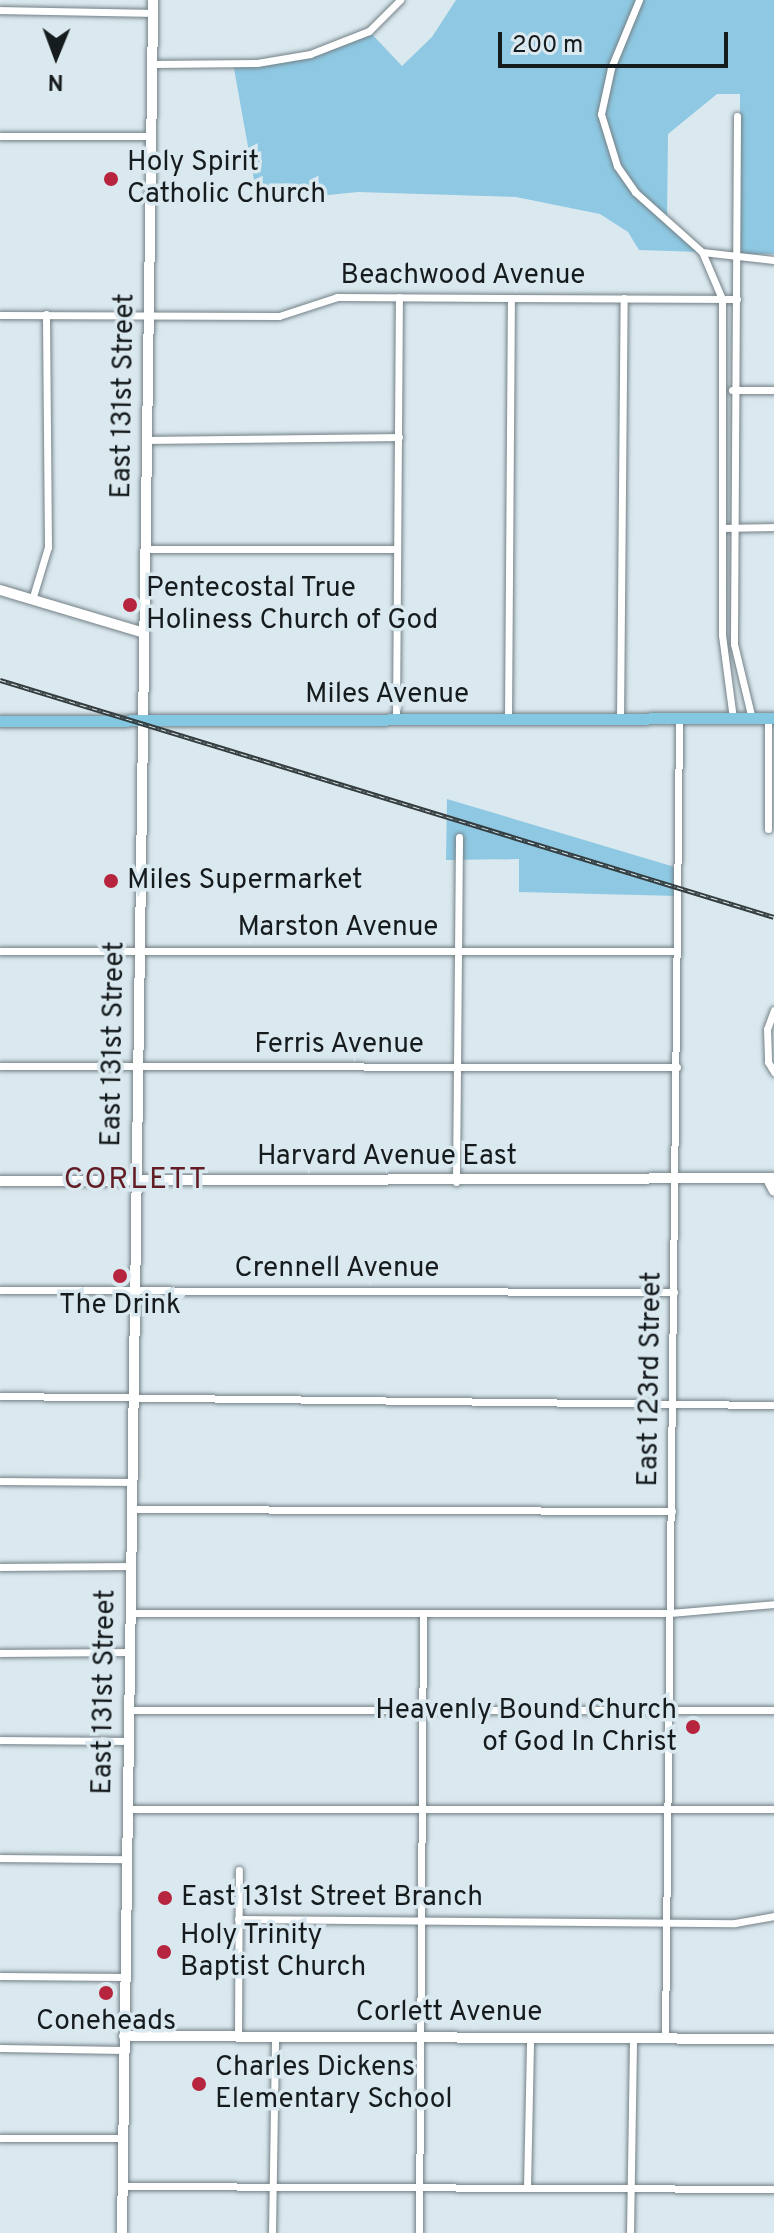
<!DOCTYPE html>
<style>
body{margin:0}
#map{position:relative;width:774px;height:2233px;overflow:hidden;background:#dae8ef;font-family:Overpass,sans-serif}
div>[style]{position:absolute}
.green>*{inset:0;background:#8ec8e2}
.roads{filter:drop-shadow(0 0 2px #738086) drop-shadow(0 0 2px #738086)}
.street>*{height:7px;margin:-3.5px;padding:0 3.5px;transform-origin:3.5px;border-radius:3.5px;background:#fff}
.secondary>*{height:10px;margin:-5px;padding:0 5px;transform-origin:5px;border-radius:5px;background:#fff}
.primary>*{height:11px;margin:-5.5px;padding:0 5.5px;transform-origin:5.5px;border-radius:5.5px;background:#83c7e0}
.rail>*{height:5px;margin-top:-2.5px;transform-origin:0;background:repeating-linear-gradient(90deg,#dae8ef 0 6px,#353c3e 0 12px);box-sizing:border-box;border-block:2px solid #353c3e}
.dots>*{width:22px;height:22px;translate:-50% -50%;box-sizing:border-box;border:4px solid #dae8ef;border-radius:50%}
span{translate:-50% -50%;white-space:nowrap;text-align:center;line-height:1.15;-webkit-text-stroke:7px #dae8ef;paint-order:stroke}
.poi-label{font-size:28px;color:#161b1d}
.left{translate:0 -50%;text-align:left}
.right{translate:-100% -50%;text-align:right}
.street-label{font-size:28px;color:#161b1d}
.neighbourhood-label{font-size:30px;color:#621d24;letter-spacing:2px}
.north{position:absolute;left:16px;top:16px;width:80px;height:80px;-webkit-text-stroke:6px #dae8ef;paint-order:stroke;rotate:181deg;font-size:22px;font-weight:700;line-height:32px;text-align:center;color:#161b1d}
.north::after{content:'';display:block;margin:auto;width:28px;height:36px;background:#161b1d;clip-path:polygon(50% 0,100% 100%,50% 72%,0 100%)}
.scale{position:absolute;left:498px;top:32px;width:230px;height:36px;box-sizing:border-box;border:4px solid #161b1d;border-top:0;padding-left:10px;font-size:24px;line-height:28px;white-space:nowrap;color:#161b1d;-webkit-text-stroke:6px #dae8ef;paint-order:stroke}
</style>
<div id="map">
<div class="green">
<i style="clip-path:polygon(456px 0,774px 0,774px 254px,739px 254px,740px 94px,717px 94px,668px 134px,667px 221px,702px 252px,639px 250px,628px 232px,600px 214px,516px 197px,358px 192px,258px 202px,233px 63px,310px 54px,369px 31px,402px 66px,432px 37px)"></i>
<i style="clip-path:polygon(447px 799px,678px 868px,678px 896px,519px 892px,519px 859px,446px 860px)"></i>
</div>
<div class="roads">
<div class="street">
<i style="left:639px;top:0;width:74px;rotate:112.4deg"></i>
<i style="left:611px;top:68px;width:47px;rotate:102.3deg"></i>
<i style="left:601px;top:114px;width:54px;rotate:72.9deg"></i>
<i style="left:617px;top:166px;width:32px;rotate:55deg"></i>
<i style="left:635px;top:192px;width:90px;rotate:41.8deg"></i>
<i style="left:702px;top:252px;width:51px;rotate:66.9deg"></i>
<i style="left:722px;top:299px;width:336px;rotate:90deg"></i>
<i style="left:722px;top:635px;width:85px;rotate:82.5deg"></i>
<i style="left:0;top:10px;width:153px;rotate:1.1deg"></i>
<i style="left:153px;top:64px;width:104px;rotate:-0.6deg"></i>
<i style="left:257px;top:63px;width:54px;rotate:-9.6deg"></i>
<i style="left:310px;top:54px;width:63px;rotate:-21.3deg"></i>
<i style="left:369px;top:31px;width:44px;rotate:-45deg"></i>
<i style="left:737px;top:116px;width:528px;rotate:90.33deg"></i>
<i style="left:734px;top:644px;width:77px;rotate:76.5deg"></i>
<i style="left:0;top:136px;width:152px"></i>
<i style="left:702px;top:252px;width:72px;rotate:6.3deg"></i>
<i style="left:0;top:315px;width:279px;rotate:0.2deg"></i>
<i style="left:279px;top:316px;width:61px;rotate:-18.1deg"></i>
<i style="left:337px;top:297px;width:400px;rotate:0.3deg"></i>
<i style="left:732px;top:390px;width:42px"></i>
<i style="left:147px;top:440px;width:252px;rotate:-0.7deg"></i>
<i style="left:723px;top:528px;width:51px;rotate:-1.1deg"></i>
<i style="left:145px;top:549px;width:252px"></i>
<i style="left:32px;top:600px;width:55px;rotate:-73.2deg"></i>
<i style="left:48px;top:547px;width:233px;rotate:-90.5deg"></i>
<i style="left:768px;top:718px;width:111px;rotate:90deg"></i>
<i style="left:396px;top:719px;width:422px;rotate:-89.6deg"></i>
<i style="left:508px;top:719px;width:421px;rotate:-89.6deg"></i>
<i style="left:620px;top:719px;width:421px;rotate:-89.5deg"></i>
<i style="left:0;top:951px;width:677px"></i>
<i style="left:774px;top:1010px;width:20px;rotate:110deg"></i>
<i style="left:767px;top:1029px;width:33px;rotate:88deg"></i>
<i style="left:768px;top:1062px;width:12px;rotate:59deg"></i>
<i style="left:0;top:1066px;width:677px;rotate:0.08deg"></i>
<i style="left:456px;top:1182px;width:345px;rotate:-89.5deg"></i>
<i style="left:0;top:1290px;width:674px;rotate:0.17deg"></i>
<i style="left:0;top:1396px;width:774px;rotate:0.67deg"></i>
<i style="left:0;top:1481px;width:132px;rotate:0.4deg"></i>
<i style="left:131px;top:1509px;width:541px;rotate:0.21deg"></i>
<i style="left:0;top:1567px;width:131px;rotate:-0.4deg"></i>
<i style="left:130px;top:1613px;width:540px"></i>
<i style="left:670px;top:1613px;width:104px;rotate:-4.9deg"></i>
<i style="left:0;top:1653px;width:129px;rotate:-0.4deg"></i>
<i style="left:129px;top:1710px;width:645px"></i>
<i style="left:0;top:1740px;width:128px;rotate:0.4deg"></i>
<i style="left:127px;top:1809px;width:647px"></i>
<i style="left:0;top:1858px;width:126px;rotate:0.5deg"></i>
<i style="left:238px;top:1919px;width:497px;rotate:0.5deg"></i>
<i style="left:735px;top:1923px;width:40px;rotate:-10deg"></i>
<i style="left:0;top:1976px;width:125px;rotate:0.5deg"></i>
<i style="left:238px;top:2036px;width:166px;rotate:-89.7deg"></i>
<i style="left:665px;top:2039px;width:1320px;rotate:-89.39deg"></i>
<i style="left:0;top:2048px;width:124px;rotate:0.9deg"></i>
<i style="left:0;top:2138px;width:123px"></i>
<i style="left:123px;top:2186px;width:651px;rotate:0.26deg"></i>
<i style="left:527px;top:2187px;width:149px;rotate:-88.8deg"></i>
<i style="left:272px;top:2233px;width:196px;rotate:-89.1deg"></i>
<i style="left:419px;top:2233px;width:620px;rotate:-89.63deg"></i>
<i style="left:630px;top:2233px;width:195px;rotate:-89.1deg"></i>
</div>
<div class="secondary">
<i style="left:0;top:590px;width:150px;rotate:16.6deg"></i>
<i style="left:768px;top:1179px;width:13px;rotate:63deg"></i>
<i style="left:0;top:1181px;width:774px;rotate:-0.22deg"></i>
<i style="left:124px;top:2036px;width:650px;rotate:0.26deg"></i>
<i style="left:122px;top:2233px;width:2233px;rotate:-89.2deg"></i>
</div>
<div class="primary">
<i style="left:0;top:721px;width:774px;rotate:-0.22deg"></i>
</div>
</div>
<div class="rail">
<i style="left:0;top:680px;width:809px;rotate:17.02deg"></i>
</div>
<div class="dots">
<i style="left:111px;top:179px;background:#b6253d"></i>
<i style="left:130px;top:605px;background:#b6253d"></i>
<i style="left:111px;top:881px;background:#b6253d"></i>
<i style="left:120px;top:1276px;background:#b6253d"></i>
<i style="left:693px;top:1727px;background:#b6253d"></i>
<i style="left:165px;top:1898px;background:#b6253d"></i>
<i style="left:164px;top:1952px;background:#b6253d"></i>
<i style="left:106px;top:1993px;background:#b6253d"></i>
<i style="left:199px;top:2084px;background:#b6253d"></i>
</div>
<div class="poi-label">
<span class="left" style="left:127px;top:179px">Holy Spirit<br>Catholic Church</span>
<span class="left" style="left:146px;top:605px">Pentecostal True<br>Holiness Church of God</span>
<span class="left" style="left:127px;top:881px">Miles Supermarket</span>
<span style="left:120px;top:1306px">The Drink</span>
<span class="right" style="left:677px;top:1727px">Heavenly Bound Church<br>of God In Christ</span>
<span class="left" style="left:181px;top:1898px">East 131st Street Branch</span>
<span class="left" style="left:180px;top:1952px">Holy Trinity<br>Baptist Church</span>
<span style="left:106px;top:2022px">Coneheads</span>
<span class="left" style="left:215px;top:2084px">Charles Dickens<br>Elementary School</span>
</div>
<div class="street-label">
<span style="left:463px;top:276px">Beachwood Avenue</span>
<span style="left:124px;top:396px;rotate:-89deg">East 131st Street</span>
<span style="left:387px;top:695px">Miles Avenue</span>
<span style="left:338px;top:928px">Marston Avenue</span>
<span style="left:114px;top:1044px;rotate:-89deg">East 131st Street</span>
<span style="left:339px;top:1045px">Ferris Avenue</span>
<span style="left:387px;top:1157px">Harvard Avenue East</span>
<span style="left:337px;top:1269px">Crennell Avenue</span>
<span style="left:651px;top:1379px;rotate:-89deg">East 123rd Street</span>
<span style="left:105px;top:1692px;rotate:-89deg">East 131st Street</span>
<span style="left:449px;top:2013px">Corlett Avenue</span>
</div>
<div class="neighbourhood-label">
<span style="left:136px;top:1181px">CORLETT</span>
</div>
<div class="north">N</div>
<div class="scale">200 m</div>
</div>
